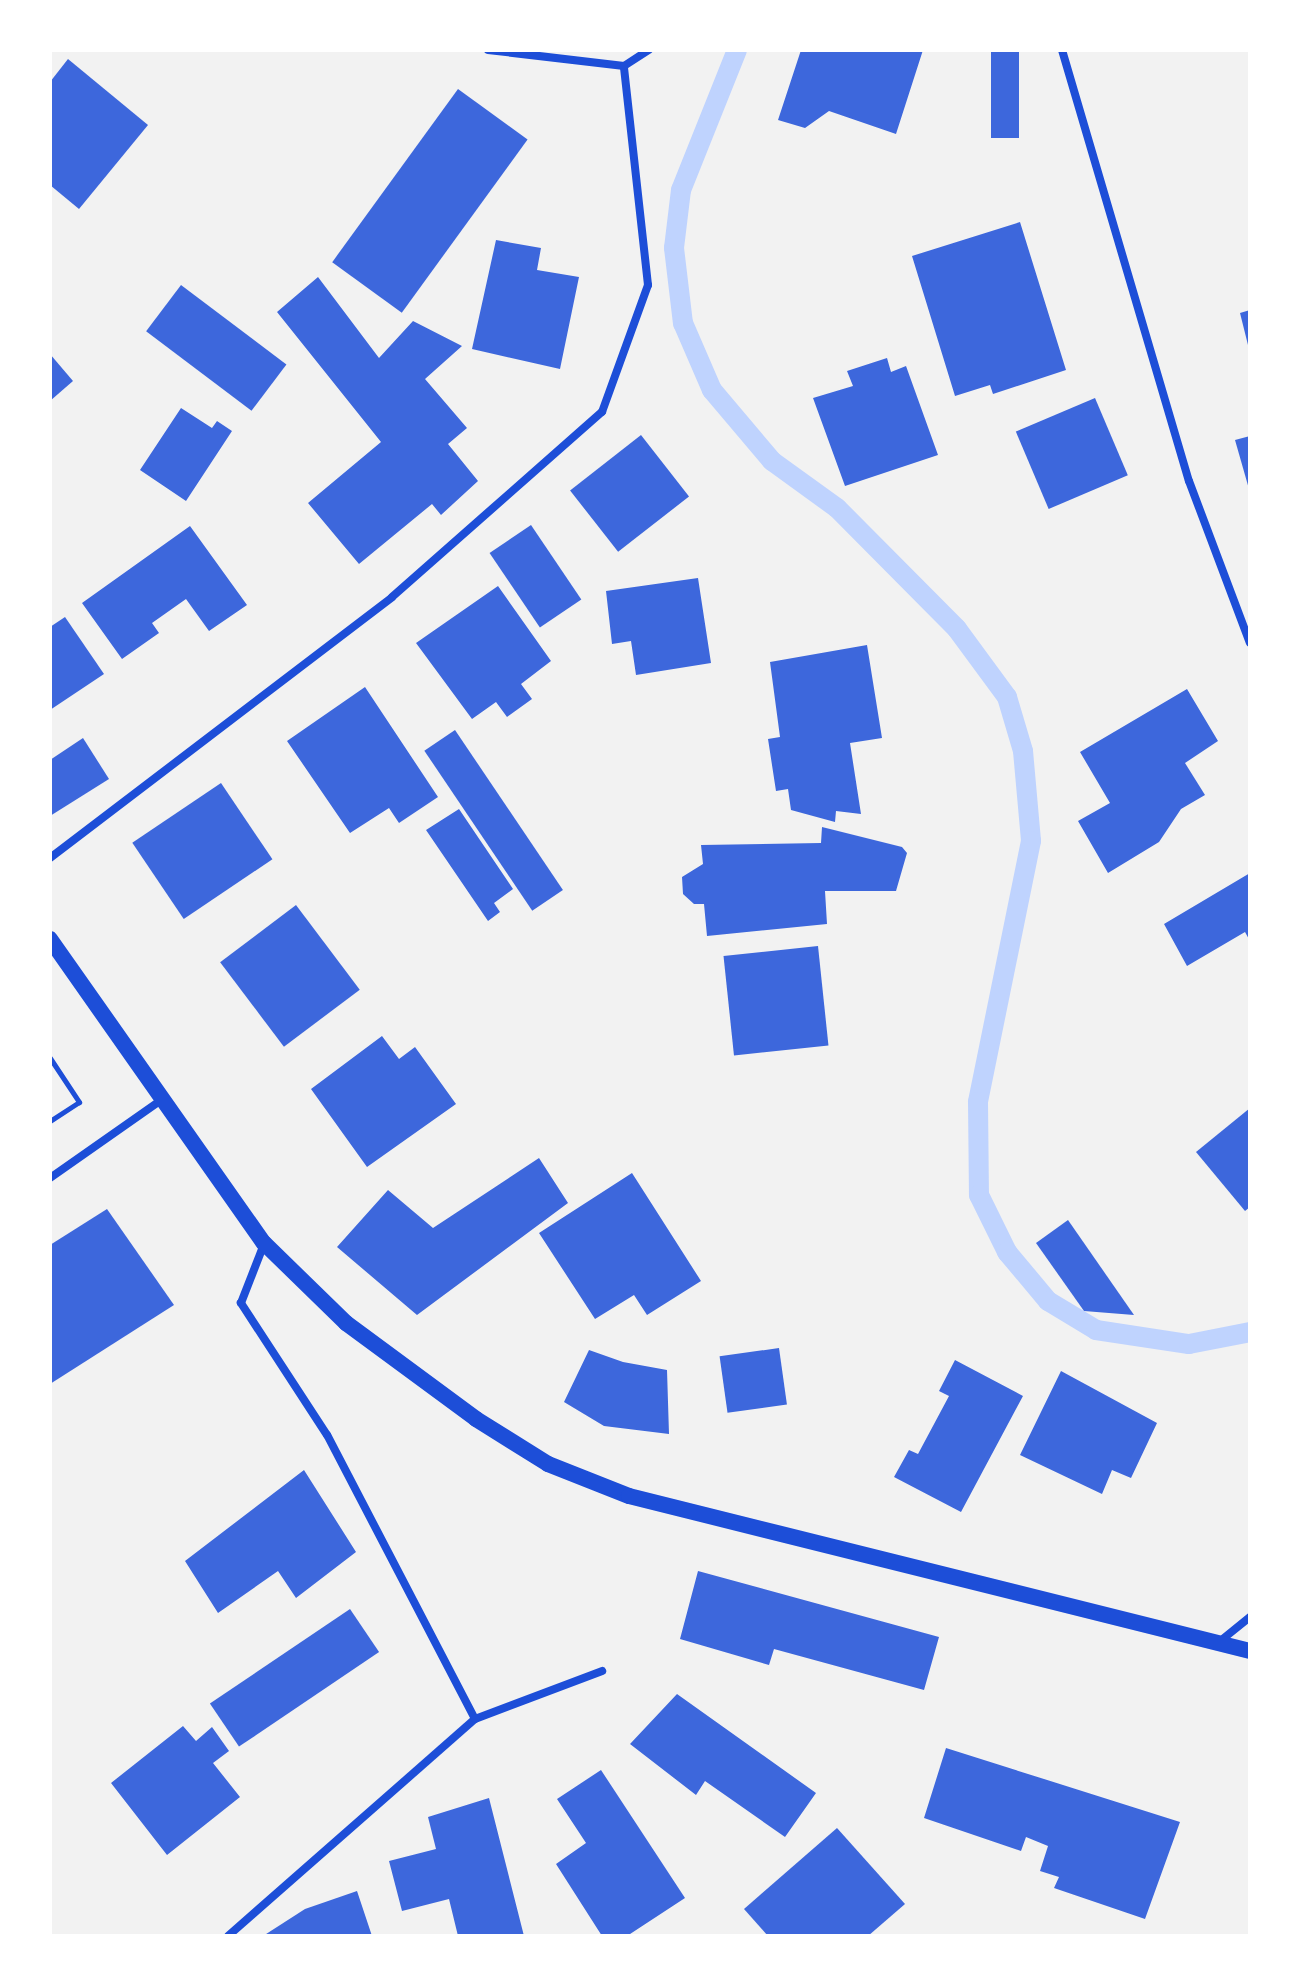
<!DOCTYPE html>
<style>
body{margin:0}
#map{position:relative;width:1300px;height:1986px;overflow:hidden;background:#f2f2f2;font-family:"Noto Sans",sans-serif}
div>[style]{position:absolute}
.stream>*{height:20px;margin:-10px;padding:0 10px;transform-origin:10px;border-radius:10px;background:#bfd3fe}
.building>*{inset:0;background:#3d67dc;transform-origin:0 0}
.path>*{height:5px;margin:-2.5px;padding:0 2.5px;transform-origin:2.5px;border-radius:2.5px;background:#1d4ed8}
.minor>*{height:8px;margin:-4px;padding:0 4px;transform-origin:4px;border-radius:4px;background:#1d4ed8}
.secondary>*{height:16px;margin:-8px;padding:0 8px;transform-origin:8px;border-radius:8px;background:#1d4ed8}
span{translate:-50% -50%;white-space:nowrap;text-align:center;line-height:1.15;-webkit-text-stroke:6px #fff;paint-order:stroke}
.frame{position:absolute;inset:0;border:52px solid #fff;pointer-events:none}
</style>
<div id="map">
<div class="stream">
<i style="left:737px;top:50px;width:151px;rotate:111.8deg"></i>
<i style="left:681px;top:190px;width:58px;rotate:96.9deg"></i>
<i style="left:674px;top:248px;width:76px;rotate:83.2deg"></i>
<i style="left:683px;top:323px;width:73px;rotate:66.6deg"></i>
<i style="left:712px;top:390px;width:93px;rotate:49.8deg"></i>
<i style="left:772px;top:461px;width:80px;rotate:35.9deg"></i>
<i style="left:837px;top:508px;width:170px;rotate:45.2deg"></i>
<i style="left:957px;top:629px;width:84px;rotate:53.7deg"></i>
<i style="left:1007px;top:697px;width:56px;rotate:73.5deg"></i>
<i style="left:1023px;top:751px;width:90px;rotate:84.9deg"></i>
<i style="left:1031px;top:841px;width:266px;rotate:101.5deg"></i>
<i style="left:978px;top:1102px;width:93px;rotate:89.4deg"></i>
<i style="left:979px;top:1195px;width:64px;rotate:63.8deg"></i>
<i style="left:1007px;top:1252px;width:64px;rotate:50.1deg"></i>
<i style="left:1048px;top:1301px;width:56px;rotate:31.1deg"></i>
<i style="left:1096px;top:1330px;width:94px;rotate:8.6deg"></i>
<i style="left:1189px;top:1344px;width:62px;rotate:-11.1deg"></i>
</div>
<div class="building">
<i style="clip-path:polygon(801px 50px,923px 50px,896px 134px,829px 111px,805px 128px,778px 120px)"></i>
<i style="left:991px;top:50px;width:28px;height:88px"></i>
<i style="clip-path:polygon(68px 59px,148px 125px,79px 209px,50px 185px,50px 82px)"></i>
<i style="left:458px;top:89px;width:86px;height:214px;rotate:36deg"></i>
<i style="clip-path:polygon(1020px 222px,1066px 370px,993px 394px,990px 385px,955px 396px,912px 256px)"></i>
<i style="clip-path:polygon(496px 240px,541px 248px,537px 270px,579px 277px,560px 369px,472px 349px)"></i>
<i style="clip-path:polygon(318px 277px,379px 358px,413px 321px,462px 346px,425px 379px,467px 428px,448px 444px,478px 481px,441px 515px,432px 504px,359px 564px,308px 503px,381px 442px,277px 312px)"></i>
<i style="left:181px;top:285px;width:132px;height:58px;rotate:37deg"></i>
<i style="clip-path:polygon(1250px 310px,1250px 349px,1249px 349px,1240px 313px)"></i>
<i style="clip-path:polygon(50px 354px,73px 381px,50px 401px)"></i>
<i style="clip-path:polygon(887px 358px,891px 372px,906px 366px,938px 455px,845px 486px,813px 398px,853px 386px,847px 371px)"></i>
<i style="left:1095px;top:398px;width:84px;height:86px;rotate:67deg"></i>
<i style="clip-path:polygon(181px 408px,212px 428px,217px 421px,232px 431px,186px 501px,140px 470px)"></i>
<i style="left:641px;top:435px;width:78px;height:90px;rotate:52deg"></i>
<i style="clip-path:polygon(1250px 436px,1250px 489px,1249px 489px,1235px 440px)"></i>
<i style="left:531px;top:525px;width:90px;height:50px;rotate:56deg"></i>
<i style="clip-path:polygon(190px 526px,247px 605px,209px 631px,186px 599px,152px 623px,159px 633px,122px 659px,82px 603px)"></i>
<i style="clip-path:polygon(698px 578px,711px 663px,636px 675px,631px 641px,612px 644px,606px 591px)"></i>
<i style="clip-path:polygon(498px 586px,551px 661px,521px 684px,532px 699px,507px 717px,496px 702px,472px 719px,416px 643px)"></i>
<i style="clip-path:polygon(65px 617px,104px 674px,50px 710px,50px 627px)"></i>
<i style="clip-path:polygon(867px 645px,882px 738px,850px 743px,861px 814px,836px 811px,835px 822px,791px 810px,788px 789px,776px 791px,768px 739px,780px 737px,770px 662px)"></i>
<i style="clip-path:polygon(365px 687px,438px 797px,399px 823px,389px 808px,350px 833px,287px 741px)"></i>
<i style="clip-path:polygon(1187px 689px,1218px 741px,1185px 763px,1205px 795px,1181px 809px,1159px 842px,1108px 873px,1078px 821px,1110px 803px,1080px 752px)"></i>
<i style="left:455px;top:730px;width:193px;height:37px;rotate:56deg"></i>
<i style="clip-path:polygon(83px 738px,109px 779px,50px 816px,50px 760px)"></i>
<i style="left:221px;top:783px;width:92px;height:107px;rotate:56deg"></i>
<i style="clip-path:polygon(459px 809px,513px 889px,494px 903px,500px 912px,488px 921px,426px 830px)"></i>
<i style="clip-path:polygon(822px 827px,902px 847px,907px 853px,896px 891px,825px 891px,827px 924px,707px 936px,704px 904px,694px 904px,683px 894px,682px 877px,703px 864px,701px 845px,821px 843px)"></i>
<i style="clip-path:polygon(1250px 873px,1250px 941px,1245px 932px,1187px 966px,1164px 924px)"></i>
<i style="left:296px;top:905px;width:106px;height:95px;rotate:53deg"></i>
<i style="left:818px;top:946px;width:100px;height:95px;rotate:84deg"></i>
<i style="clip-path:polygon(382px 1036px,399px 1059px,415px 1047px,456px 1104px,367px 1167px,311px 1089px)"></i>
<i style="clip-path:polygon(1250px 1108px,1250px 1207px,1245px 1211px,1196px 1152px)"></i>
<i style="clip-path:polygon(539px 1158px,568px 1203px,417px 1315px,337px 1247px,388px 1190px,433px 1228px)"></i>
<i style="clip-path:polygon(632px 1173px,701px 1281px,647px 1315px,634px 1295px,595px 1319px,539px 1233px)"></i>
<i style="clip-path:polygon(107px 1209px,174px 1305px,50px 1384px,50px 1245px)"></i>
<i style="clip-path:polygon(1068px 1220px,1134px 1315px,1084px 1311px,1036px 1243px)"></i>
<i style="left:779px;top:1348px;width:57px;height:60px;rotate:82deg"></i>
<i style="clip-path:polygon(589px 1350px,623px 1362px,667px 1370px,669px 1434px,604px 1426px,564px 1402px)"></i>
<i style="clip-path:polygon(955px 1360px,1023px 1396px,961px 1512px,894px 1477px,909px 1450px,918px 1454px,949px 1396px,939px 1391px)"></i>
<i style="clip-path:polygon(1061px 1371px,1157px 1423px,1131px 1478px,1112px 1470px,1102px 1494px,1020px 1455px)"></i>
<i style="clip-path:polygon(304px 1470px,356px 1552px,296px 1598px,278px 1571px,218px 1613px,185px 1561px)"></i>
<i style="clip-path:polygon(698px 1571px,939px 1637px,924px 1690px,774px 1649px,769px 1665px,680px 1639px)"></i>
<i style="left:350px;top:1609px;width:52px;height:169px;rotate:56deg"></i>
<i style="clip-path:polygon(677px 1694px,816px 1793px,785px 1837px,705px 1781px,696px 1795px,630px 1744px)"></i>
<i style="clip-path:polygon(183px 1726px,196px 1741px,212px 1727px,229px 1751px,213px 1763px,240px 1797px,167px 1855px,111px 1783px)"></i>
<i style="clip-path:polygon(946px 1748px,1180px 1822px,1145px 1919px,1054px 1888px,1059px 1877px,1040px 1871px,1048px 1846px,1026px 1837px,1021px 1851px,924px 1818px)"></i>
<i style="clip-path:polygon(601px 1770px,685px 1898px,627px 1936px,602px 1936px,556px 1864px,586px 1843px,557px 1799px)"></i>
<i style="clip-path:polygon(489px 1798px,524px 1936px,458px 1936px,449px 1899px,402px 1911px,389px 1861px,436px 1849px,428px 1817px)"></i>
<i style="clip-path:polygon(837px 1828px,905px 1904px,868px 1936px,768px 1936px,744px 1909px)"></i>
<i style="clip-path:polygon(357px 1891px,372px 1936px,263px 1936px,305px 1909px)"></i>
</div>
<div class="path">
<i style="left:50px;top:1058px;width:53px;rotate:56.6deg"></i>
<i style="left:79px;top:1102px;width:35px;rotate:147deg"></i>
</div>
<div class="minor">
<i style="left:488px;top:50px;width:137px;rotate:6.7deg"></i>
<i style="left:624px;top:66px;width:30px;rotate:-33deg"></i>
<i style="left:1062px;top:50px;width:449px;rotate:73.6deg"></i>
<i style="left:1189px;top:481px;width:173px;rotate:69.4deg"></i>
<i style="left:50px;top:858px;width:430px;rotate:-37.3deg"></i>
<i style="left:392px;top:597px;width:280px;rotate:-41.4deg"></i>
<i style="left:602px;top:412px;width:135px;rotate:-70.1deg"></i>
<i style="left:648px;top:285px;width:220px;rotate:-96.3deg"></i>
<i style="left:50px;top:1178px;width:138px;rotate:-35deg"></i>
<i style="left:1219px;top:1642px;width:40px;rotate:-39deg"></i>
<i style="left:475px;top:1719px;width:136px;rotate:-20.7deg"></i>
<i style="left:228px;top:1936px;width:329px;rotate:-41.3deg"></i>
<i style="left:475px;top:1719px;width:320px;rotate:-117.5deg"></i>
<i style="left:327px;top:1435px;width:158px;rotate:-123.1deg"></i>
<i style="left:241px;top:1303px;width:63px;rotate:-68.7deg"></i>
</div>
<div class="secondary">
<i style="left:50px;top:939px;width:372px;rotate:54.9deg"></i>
<i style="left:264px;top:1243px;width:115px;rotate:44.3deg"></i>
<i style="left:346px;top:1323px;width:162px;rotate:36.4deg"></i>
<i style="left:476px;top:1419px;width:85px;rotate:32deg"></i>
<i style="left:548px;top:1464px;width:87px;rotate:21.6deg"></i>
<i style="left:629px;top:1496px;width:640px;rotate:14.01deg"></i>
</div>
<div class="frame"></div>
</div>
